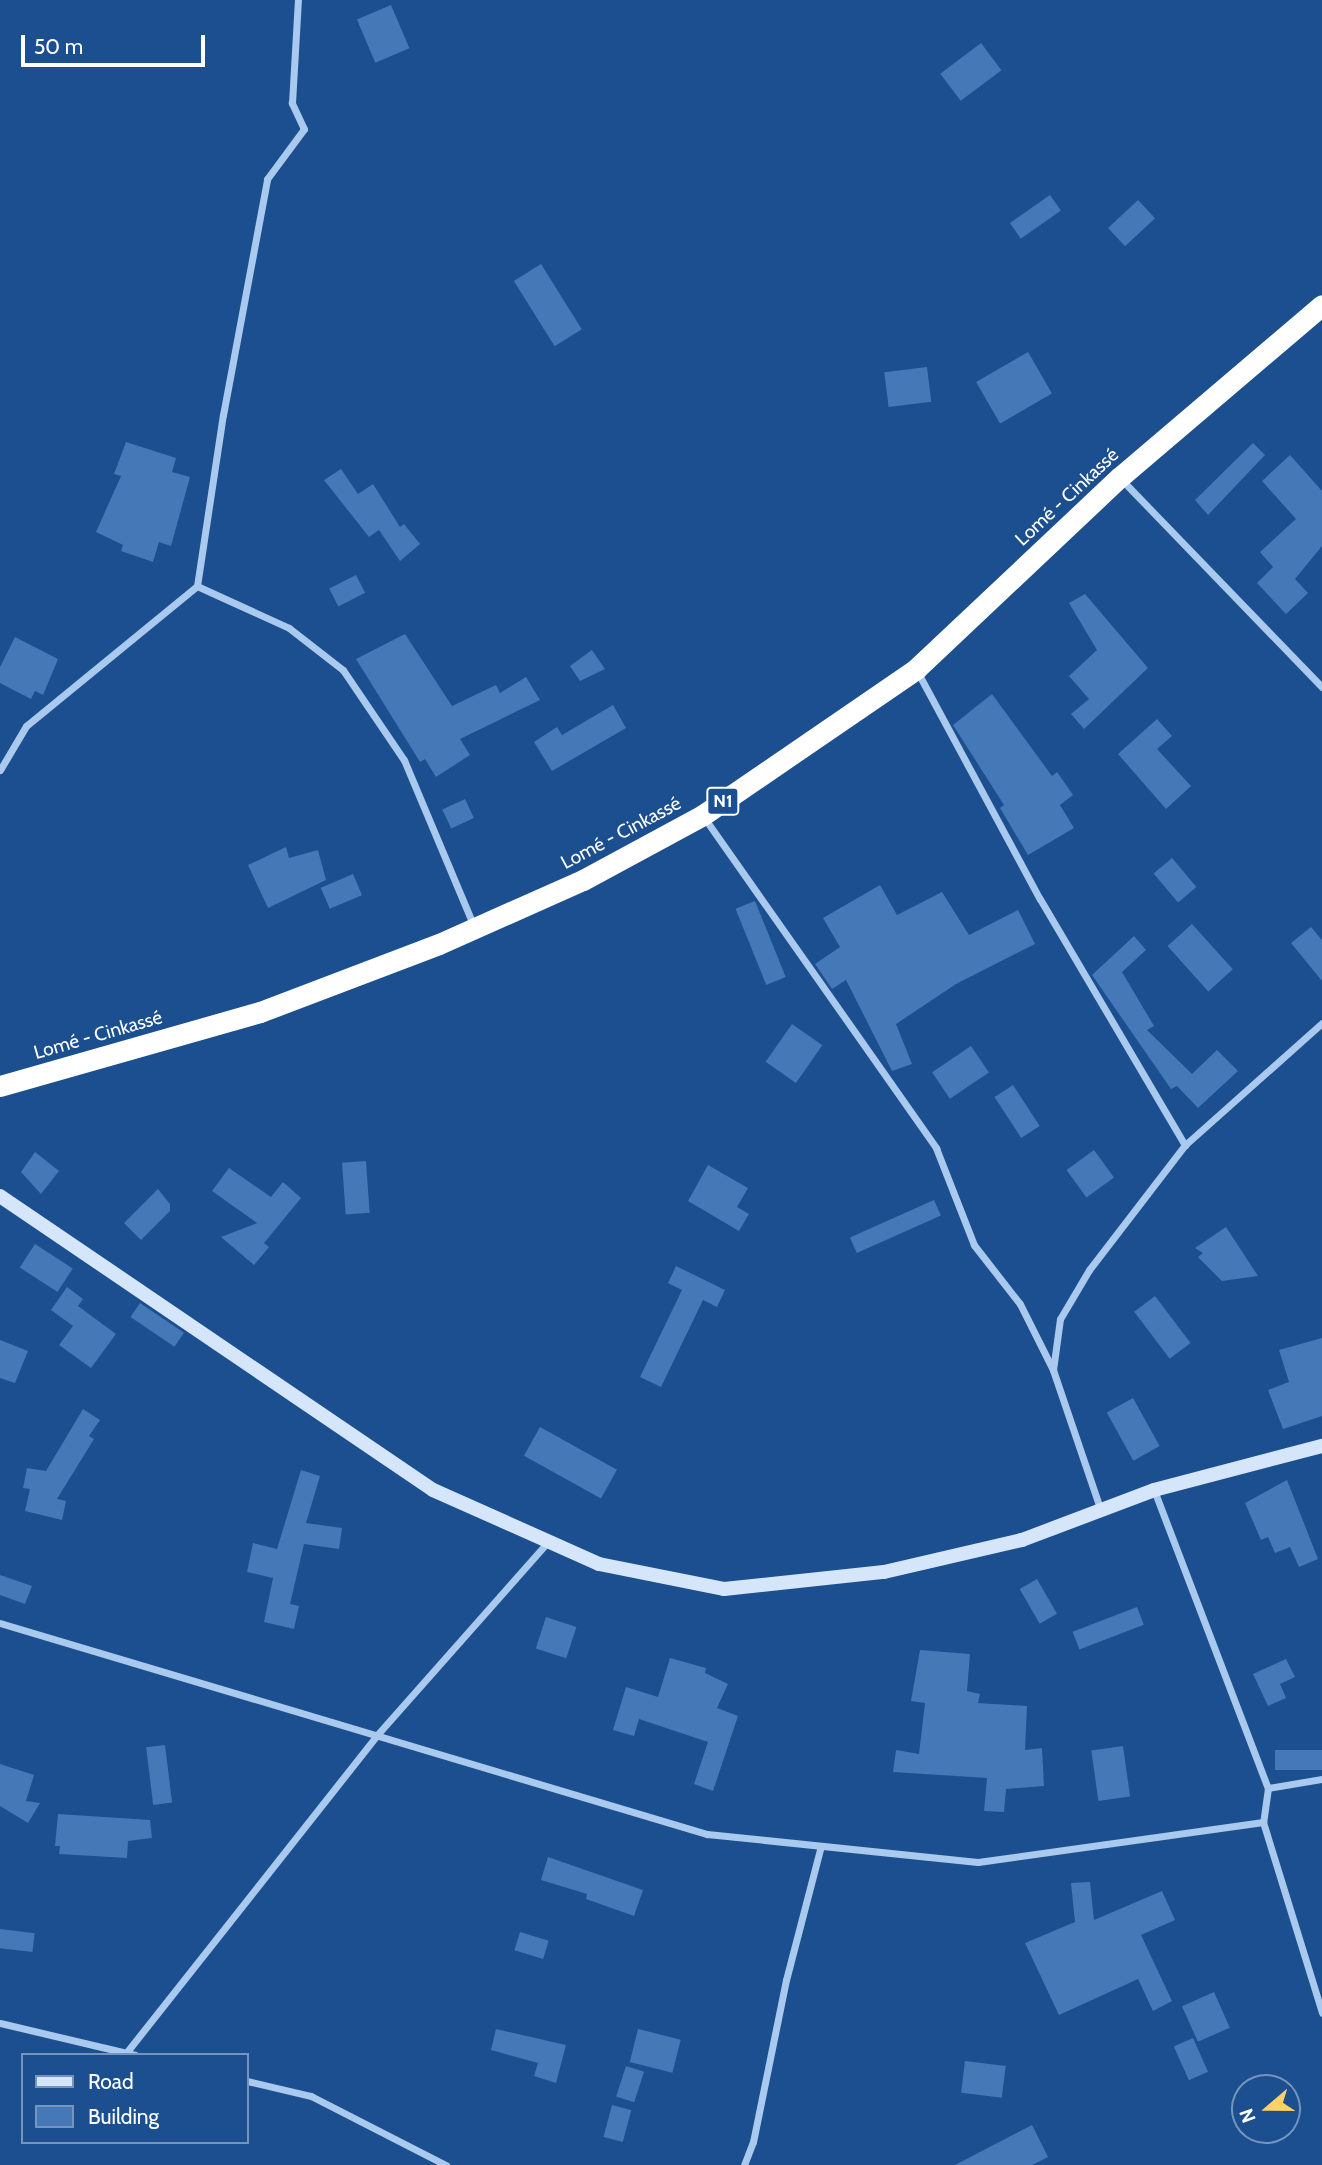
<!DOCTYPE html>
<meta charset="utf-8">
<style>
body{margin:0}
#map{position:relative;width:1322px;height:2165px;overflow:hidden;background:#1b4f8f;font-family:Cabin,sans-serif}
div>[style]{position:absolute}
.building>*{inset:0;background:#4478b7;transform-origin:0 0}
.street>*{height:7px;margin:-3.5px;padding:0 3.5px;transform-origin:3.5px;border-radius:3.5px;background:#a9c9ee}
.secondary>*{height:14px;margin:-7px;padding:0 7px;transform-origin:7px;border-radius:7px;background:#d6e6fa}
.highway>*{height:21px;margin:-10.5px;padding:0 10.5px;transform-origin:10.5px;border-radius:10.5px;background:#fff}
span{translate:-50% -50%;white-space:nowrap;text-align:center;line-height:1.15;-webkit-text-stroke:5px #1b4f8f;paint-order:stroke}
.shield-label span{padding:2px 5px;background:#1b4f8f;border:2px solid;border-radius:5px;-webkit-text-stroke-width:0}
.shield-label{font-size:18px;color:#fff;font-weight:700}
.street-label{font-size:19px;color:#fff}
.legend{position:absolute;left:21px;top:2053px;width:228px;height:91px;box-sizing:border-box;background:#1b4f8f;border:2px solid #7695bc;margin:0;padding:9px 12px;list-style:none;font-size:21px;color:#fff}
.legend li{display:flex;align-items:center;gap:14px;height:35px}
.legend b{width:35px;border:2px solid #7695bc}
.north{position:absolute;left:1231px;top:2074px;width:70px;height:70px;box-sizing:border-box;background:#1b4f8f;border:2px solid #7695bc;border-radius:50%;rotate:250deg;font-size:19px;font-weight:700;line-height:28px;text-align:center;color:#fff}
.north::after{content:'';display:block;margin:auto;width:24px;height:32px;background:#ffd166;clip-path:polygon(50% 0,100% 100%,50% 72%,0 100%)}
.scale{position:absolute;left:21px;top:35px;width:184px;height:32px;box-sizing:border-box;border:4px solid #fff;border-top:0;padding-left:9px;font-size:21px;line-height:24px;white-space:nowrap;color:#fff;-webkit-text-stroke:5px #1b4f8f;paint-order:stroke}
</style>
<div id="map">
<div class="building">
<i style="left:391px;top:5px;width:47px;height:37px;rotate:67deg"></i>
<i style="left:981px;top:43px;width:34px;height:51px;rotate:53deg"></i>
<i style="left:1050px;top:195px;width:19px;height:49px;rotate:55deg"></i>
<i style="left:1138px;top:200px;width:25px;height:41px;rotate:47deg"></i>
<i style="left:541px;top:264px;width:77px;height:32px;rotate:58deg"></i>
<i style="left:1028px;top:352px;width:48px;height:60px;rotate:60deg"></i>
<i style="left:927px;top:367px;width:35px;height:43px;rotate:83deg"></i>
<i style="clip-path:polygon(126px 442px,176px 458px,172px 472px,190px 477px,171px 546px,159px 542px,153px 562px,121px 551px,123px 545px,96px 532px,121px 476px,114px 474px)"></i>
<i style="clip-path:polygon(1253px 443px,1265px 455px,1208px 515px,1195px 500px)"></i>
<i style="clip-path:polygon(1290px 455px,1322px 491px,1322px 546px,1295px 579px,1308px 593px,1286px 614px,1257px 583px,1273px 567px,1260px 552px,1296px 519px,1262px 481px)"></i>
<i style="clip-path:polygon(341px 469px,358px 494px,373px 484px,400px 527px,404px 524px,420px 544px,400px 561px,379px 530px,369px 537px,324px 480px)"></i>
<i style="left:356px;top:575px;width:20px;height:30px;rotate:63deg"></i>
<i style="clip-path:polygon(1085px 594px,1148px 668px,1084px 729px,1071px 714px,1089px 699px,1069px 676px,1097px 650px,1069px 603px)"></i>
<i style="clip-path:polygon(405px 634px,452px 706px,496px 685px,500px 693px,526px 677px,540px 700px,460px 739px,470px 755px,436px 777px,425px 759px,420px 762px,356px 659px)"></i>
<i style="clip-path:polygon(15px 637px,58px 659px,43px 695px,35px 691px,31px 699px,0 683px,0 667px)"></i>
<i style="clip-path:polygon(592px 650px,605px 669px,580px 681px,570px 666px)"></i>
<i style="clip-path:polygon(992px 694px,1052px 776px,1057px 772px,1073px 795px,1060px 805px,1074px 828px,1028px 855px,1000px 808px,1004px 805px,953px 725px)"></i>
<i style="clip-path:polygon(613px 705px,626px 728px,552px 771px,534px 742px,557px 727px,562px 735px)"></i>
<i style="clip-path:polygon(1157px 719px,1172px 736px,1157px 749px,1191px 786px,1166px 809px,1118px 754px)"></i>
<i style="left:465px;top:799px;width:21px;height:25px;rotate:65deg"></i>
<i style="clip-path:polygon(286px 847px,289px 858px,318px 850px,326px 880px,268px 908px,248px 865px)"></i>
<i style="left:1172px;top:858px;width:38px;height:24px;rotate:50deg"></i>
<i style="left:353px;top:874px;width:23px;height:35px;rotate:67deg"></i>
<i style="clip-path:polygon(880px 885px,897px 915px,942px 892px,969px 935px,1018px 910px,1035px 944px,956px 984px,896px 1024px,912px 1064px,892px 1071px,846px 980px,832px 989px,815px 964px,840px 947px,823px 918px)"></i>
<i style="left:755px;top:901px;width:82px;height:21px;rotate:68deg"></i>
<i style="left:1192px;top:924px;width:61px;height:33px;rotate:48deg"></i>
<i style="clip-path:polygon(1311px 927px,1322px 940px,1322px 981px,1291px 943px)"></i>
<i style="clip-path:polygon(1134px 936px,1146px 950px,1122px 972px,1154px 1026px,1147px 1030px,1192px 1074px,1217px 1050px,1238px 1071px,1198px 1108px,1177px 1086px,1171px 1089px,1092px 975px)"></i>
<i style="left:792px;top:1024px;width:37px;height:46px;rotate:35deg"></i>
<i style="left:971px;top:1046px;width:32px;height:47px;rotate:56deg"></i>
<i style="left:1013px;top:1085px;width:49px;height:22px;rotate:57deg"></i>
<i style="left:1094px;top:1150px;width:34px;height:34px;rotate:54deg"></i>
<i style="clip-path:polygon(35px 1152px,59px 1171px,41px 1194px,21px 1172px)"></i>
<i style="left:366px;top:1161px;width:52px;height:24px;rotate:86deg"></i>
<i style="clip-path:polygon(708px 1165px,748px 1188px,737px 1207px,749px 1214px,739px 1231px,688px 1201px)"></i>
<i style="clip-path:polygon(229px 1168px,271px 1197px,283px 1182px,301px 1198px,264px 1243px,269px 1247px,254px 1265px,221px 1237px,257px 1223px,212px 1191px)"></i>
<i style="clip-path:polygon(158px 1189px,170px 1204px,170px 1211px,141px 1240px,124px 1223px)"></i>
<i style="left:934px;top:1200px;width:17px;height:92px;rotate:66deg"></i>
<i style="clip-path:polygon(1226px 1227px,1258px 1276px,1222px 1281px,1198px 1257px,1203px 1253px,1195px 1248px)"></i>
<i style="left:35px;top:1244px;width:45px;height:28px;rotate:33deg"></i>
<i style="clip-path:polygon(676px 1266px,725px 1290px,717px 1307px,703px 1300px,661px 1387px,640px 1377px,682px 1290px,668px 1283px)"></i>
<i style="clip-path:polygon(67px 1287px,83px 1299px,78px 1306px,116px 1334px,91px 1368px,59px 1345px,73px 1326px,51px 1310px)"></i>
<i style="left:1155px;top:1296px;width:59px;height:26px;rotate:53deg"></i>
<i style="left:140px;top:1303px;width:53px;height:17px;rotate:34deg"></i>
<i style="clip-path:polygon(1322px 1338px,1322px 1416px,1283px 1429px,1268px 1390px,1289px 1382px,1279px 1350px)"></i>
<i style="clip-path:polygon(0 1340px,28px 1351px,15px 1383px,0 1378px)"></i>
<i style="left:1133px;top:1398px;width:55px;height:30px;rotate:61deg"></i>
<i style="clip-path:polygon(83px 1409px,100px 1420px,89px 1436px,94px 1439px,57px 1499px,66px 1501px,62px 1520px,25px 1511px,30px 1489px,23px 1488px,27px 1468px,46px 1471px)"></i>
<i style="left:540px;top:1427px;width:88px;height:33px;rotate:29deg"></i>
<i style="clip-path:polygon(301px 1470px,320px 1476px,306px 1523px,342px 1528px,339px 1549px,304px 1544px,290px 1604px,299px 1606px,294px 1629px,264px 1622px,273px 1578px,247px 1572px,253px 1543px,277px 1549px)"></i>
<i style="clip-path:polygon(1287px 1480px,1318px 1559px,1299px 1567px,1290px 1547px,1275px 1553px,1268px 1537px,1261px 1540px,1245px 1503px)"></i>
<i style="clip-path:polygon(0 1575px,32px 1586px,25px 1604px,0 1595px)"></i>
<i style="left:1037px;top:1579px;width:40px;height:20px;rotate:60deg"></i>
<i style="left:1137px;top:1607px;width:19px;height:69px;rotate:69deg"></i>
<i style="left:546px;top:1617px;width:32px;height:33px;rotate:18deg"></i>
<i style="clip-path:polygon(920px 1650px,970px 1654px,967px 1691px,980px 1694px,978px 1703px,1027px 1706px,1025px 1750px,1042px 1748px,1044px 1786px,1006px 1789px,1004px 1812px,984px 1811px,987px 1778px,893px 1772px,896px 1750px,919px 1754px,925px 1703px,911px 1701px)"></i>
<i style="clip-path:polygon(670px 1658px,706px 1668px,705px 1673px,728px 1684px,717px 1708px,738px 1716px,713px 1791px,694px 1784px,708px 1742px,639px 1719px,634px 1736px,613px 1730px,626px 1687px,658px 1697px)"></i>
<i style="clip-path:polygon(1286px 1659px,1295px 1677px,1280px 1684px,1286px 1698px,1268px 1706px,1253px 1674px)"></i>
<i style="left:165px;top:1745px;width:58px;height:19px;rotate:83deg"></i>
<i style="left:1123px;top:1746px;width:51px;height:32px;rotate:82deg"></i>
<i style="left:1322px;top:1750px;width:20px;height:47px;rotate:90deg"></i>
<i style="clip-path:polygon(0 1764px,34px 1775px,26px 1801px,40px 1803px,28px 1823px,0 1806px)"></i>
<i style="clip-path:polygon(58px 1814px,150px 1820px,152px 1838px,128px 1841px,127px 1858px,59px 1854px,60px 1846px,55px 1846px)"></i>
<i style="clip-path:polygon(548px 1857px,643px 1890px,634px 1916px,586px 1899px,587px 1894px,541px 1880px)"></i>
<i style="clip-path:polygon(1090px 1882px,1094px 1920px,1162px 1891px,1175px 1920px,1141px 1935px,1172px 2001px,1153px 2011px,1138px 1979px,1059px 2015px,1025px 1943px,1075px 1922px,1071px 1883px)"></i>
<i style="left:0;top:1929px;width:35px;height:19px;rotate:7deg"></i>
<i style="left:520px;top:1932px;width:30px;height:19px;rotate:17deg"></i>
<i style="left:1214px;top:1992px;width:39px;height:35px;rotate:66deg"></i>
<i style="clip-path:polygon(496px 2029px,566px 2045px,556px 2083px,534px 2076px,538px 2063px,491px 2050px)"></i>
<i style="left:638px;top:2029px;width:44px;height:34px;rotate:14deg"></i>
<i style="left:1193px;top:2038px;width:37px;height:21px;rotate:66deg"></i>
<i style="left:965px;top:2061px;width:41px;height:32px;rotate:7deg"></i>
<i style="left:626px;top:2066px;width:19px;height:32px;rotate:18deg"></i>
<i style="left:612px;top:2105px;width:20px;height:33px;rotate:15deg"></i>
<i style="clip-path:polygon(1032px 2125px,1048px 2157px,1032px 2165px,955px 2165px)"></i>
</div>
<div class="street">
<i style="left:1120px;top:478px;width:291px;rotate:46deg"></i>
<i style="left:197px;top:586px;width:101px;rotate:24.5deg"></i>
<i style="left:289px;top:628px;width:68px;rotate:37.9deg"></i>
<i style="left:343px;top:670px;width:109px;rotate:55.9deg"></i>
<i style="left:404px;top:760px;width:178px;rotate:67.2deg"></i>
<i style="left:917px;top:671px;width:259px;rotate:61.7deg"></i>
<i style="left:1040px;top:899px;width:286px;rotate:59.5deg"></i>
<i style="left:0;top:770px;width:51px;rotate:-59.4deg"></i>
<i style="left:26px;top:726px;width:221px;rotate:-39.3deg"></i>
<i style="left:197px;top:586px;width:173px;rotate:-81.4deg"></i>
<i style="left:223px;top:415px;width:240px;rotate:-79.4deg"></i>
<i style="left:267px;top:179px;width:62px;rotate:-53.5deg"></i>
<i style="left:304px;top:129px;width:29px;rotate:-115deg"></i>
<i style="left:292px;top:103px;width:103px;rotate:-86.7deg"></i>
<i style="left:703px;top:816px;width:406px;rotate:54.9deg"></i>
<i style="left:936px;top:1148px;width:104px;rotate:68.6deg"></i>
<i style="left:974px;top:1245px;width:75px;rotate:52.1deg"></i>
<i style="left:1020px;top:1304px;width:74px;rotate:63.4deg"></i>
<i style="left:1053px;top:1370px;width:149px;rotate:71.2deg"></i>
<i style="left:1053px;top:1370px;width:51px;rotate:-82.2deg"></i>
<i style="left:1060px;top:1319px;width:57px;rotate:-59.4deg"></i>
<i style="left:1089px;top:1270px;width:158px;rotate:-52.5deg"></i>
<i style="left:1185px;top:1145px;width:183px;rotate:-41.7deg"></i>
<i style="left:1154px;top:1490px;width:319px;rotate:69.1deg"></i>
<i style="left:1268px;top:1788px;width:34px;rotate:98deg"></i>
<i style="left:1263px;top:1822px;width:200px;rotate:72.8deg"></i>
<i style="left:0;top:1623px;width:738px;rotate:16.62deg"></i>
<i style="left:707px;top:1834px;width:272px;rotate:5.9deg"></i>
<i style="left:978px;top:1862px;width:288px;rotate:-8deg"></i>
<i style="left:1268px;top:1788px;width:55px;rotate:-9.5deg"></i>
<i style="left:0;top:2023px;width:139px;rotate:13.3deg"></i>
<i style="left:126px;top:2053px;width:405px;rotate:-51.7deg"></i>
<i style="left:377px;top:1735px;width:258px;rotate:-48.5deg"></i>
<i style="left:247px;top:2081px;width:66px;rotate:13.2deg"></i>
<i style="left:311px;top:2096px;width:152px;rotate:27.1deg"></i>
<i style="left:744px;top:2165px;width:25px;rotate:-69deg"></i>
<i style="left:753px;top:2142px;width:165px;rotate:-78.5deg"></i>
<i style="left:786px;top:1980px;width:138px;rotate:-75.4deg"></i>
</div>
<div class="secondary">
<i style="left:0;top:1196px;width:523px;rotate:34.18deg"></i>
<i style="left:433px;top:1490px;width:182px;rotate:24deg"></i>
<i style="left:599px;top:1564px;width:127px;rotate:11.3deg"></i>
<i style="left:724px;top:1589px;width:161px;rotate:-6.1deg"></i>
<i style="left:884px;top:1572px;width:142px;rotate:-13.1deg"></i>
<i style="left:1022px;top:1540px;width:141px;rotate:-20.7deg"></i>
<i style="left:1154px;top:1490px;width:174px;rotate:-14.7deg"></i>
</div>
<div class="highway">
<i style="left:0;top:1086px;width:270px;rotate:-15.9deg"></i>
<i style="left:260px;top:1012px;width:191px;rotate:-20.8deg"></i>
<i style="left:439px;top:944px;width:158px;rotate:-24deg"></i>
<i style="left:583px;top:880px;width:136px;rotate:-28.4deg"></i>
<i style="left:703px;top:815px;width:258px;rotate:-34.4deg"></i>
<i style="left:916px;top:669px;width:280px;rotate:-43.3deg"></i>
<i style="left:1120px;top:477px;width:265px;rotate:-40.4deg"></i>
</div>
<div class="shield-label">
<span style="left:723px;top:801px">N1</span>
</div>
<div class="street-label">
<span style="left:1067px;top:497px;rotate:-43deg">Lomé - Cinkassé</span>
<span style="left:621px;top:833px;rotate:-28deg">Lomé - Cinkassé</span>
<span style="left:98px;top:1035px;rotate:-16deg">Lomé - Cinkassé</span>
</div>
<ul class="legend">
<li><b style="height:9px;background:#d6e6fa"></b>Road</li>
<li><b style="height:19px;background:#4478b7"></b>Building</li>
</ul>
<div class="north">N</div>
<div class="scale">50 m</div>
</div>
